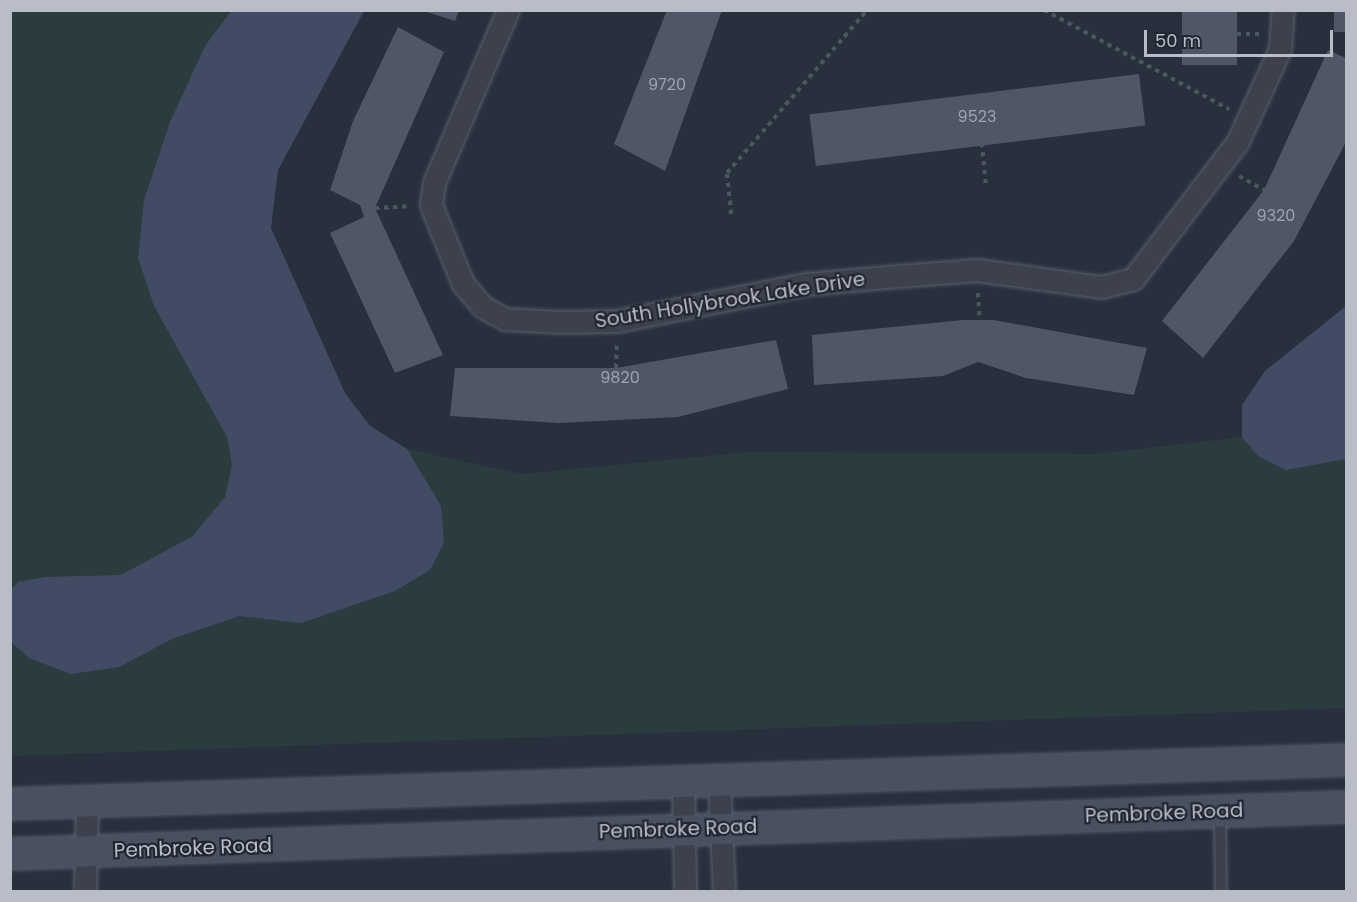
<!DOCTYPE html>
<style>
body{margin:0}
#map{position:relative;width:1357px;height:902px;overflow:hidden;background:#282f3d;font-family:Poppins,sans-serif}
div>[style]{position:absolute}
.green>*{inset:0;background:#2b3c3f}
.water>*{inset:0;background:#414b64}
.building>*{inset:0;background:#4f5665;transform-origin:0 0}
.path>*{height:4px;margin-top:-2px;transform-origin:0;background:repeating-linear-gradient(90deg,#4a585d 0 4.5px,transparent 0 9px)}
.roads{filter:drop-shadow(0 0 2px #5a5f6b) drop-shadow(0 0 2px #5a5f6b)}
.lane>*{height:10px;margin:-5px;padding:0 5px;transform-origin:5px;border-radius:5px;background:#3c414d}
.street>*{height:21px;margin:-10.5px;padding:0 10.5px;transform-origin:10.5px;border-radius:10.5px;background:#3c414d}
.secondary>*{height:30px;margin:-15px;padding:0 15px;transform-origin:15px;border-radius:15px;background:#4b5060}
span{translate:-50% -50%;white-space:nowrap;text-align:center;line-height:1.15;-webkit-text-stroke:4.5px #212632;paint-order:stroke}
.number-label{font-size:16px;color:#9ea3af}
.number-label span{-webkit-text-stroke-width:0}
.street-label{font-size:20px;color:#b8bdc8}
.frame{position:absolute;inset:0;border:12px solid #b8bdc8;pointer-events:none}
.scale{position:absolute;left:1144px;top:30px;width:189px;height:27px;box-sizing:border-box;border:3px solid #b8bdc8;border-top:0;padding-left:8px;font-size:18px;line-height:21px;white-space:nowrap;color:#b8bdc8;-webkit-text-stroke:4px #212632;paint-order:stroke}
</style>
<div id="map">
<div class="green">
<i style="clip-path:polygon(10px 11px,364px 11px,278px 170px,271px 228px,345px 393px,370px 426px,407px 449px,522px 474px,749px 452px,1095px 454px,1242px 437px,1242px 405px,1265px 371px,1346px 306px,1346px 708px,11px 756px)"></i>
</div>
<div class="water">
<i style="clip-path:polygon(231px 11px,364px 11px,278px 170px,271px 228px,345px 393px,370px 426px,407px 449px,441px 506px,444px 543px,430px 570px,395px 591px,301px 623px,239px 616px,172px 639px,119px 667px,71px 674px,29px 658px,11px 642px,11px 590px,18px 582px,45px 577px,121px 575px,193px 536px,225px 497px,232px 465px,227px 437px,154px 306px,138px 258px,144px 200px,170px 122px,205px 46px)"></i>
<i style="clip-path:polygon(1346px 306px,1346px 459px,1286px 470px,1258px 456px,1242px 437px,1242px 405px,1265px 371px)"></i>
</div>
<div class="building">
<i style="clip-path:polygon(421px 10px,459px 10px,455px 21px)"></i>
<i style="clip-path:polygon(667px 10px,722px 10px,665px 171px,614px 144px)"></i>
<i style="left:1182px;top:10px;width:55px;height:55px"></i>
<i style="left:1334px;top:10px;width:12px;height:22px"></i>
<i style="clip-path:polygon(398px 27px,444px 52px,375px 208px,443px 355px,395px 373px,330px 233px,364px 217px,360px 205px,330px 190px,353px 121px)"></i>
<i style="clip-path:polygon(1328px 50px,1346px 58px,1346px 142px,1294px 241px,1203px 358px,1162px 321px,1264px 190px)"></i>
<i style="left:1139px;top:74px;width:52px;height:332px;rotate:83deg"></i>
<i style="clip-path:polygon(963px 320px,994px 320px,1147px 348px,1134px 395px,1026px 378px,978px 362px,943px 376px,814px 385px,812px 335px)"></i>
<i style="clip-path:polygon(776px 340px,788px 389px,678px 417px,559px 423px,450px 416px,455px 368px,616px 368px)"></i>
</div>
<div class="path">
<i style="left:1044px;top:10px;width:210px;rotate:28.2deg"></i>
<i style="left:1237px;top:34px;width:23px"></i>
<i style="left:982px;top:143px;width:44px;rotate:84.8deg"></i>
<i style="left:1239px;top:176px;width:29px;rotate:29deg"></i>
<i style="left:375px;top:208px;width:35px;rotate:-3deg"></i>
<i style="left:731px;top:214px;width:41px;rotate:-95.6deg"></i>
<i style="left:727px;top:173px;width:215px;rotate:-49.3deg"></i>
<i style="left:978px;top:293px;width:27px;rotate:86deg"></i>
<i style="left:616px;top:368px;width:24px;rotate:-88deg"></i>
</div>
<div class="roads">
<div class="lane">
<i style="left:1220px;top:814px;width:78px;rotate:89.3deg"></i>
</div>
<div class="street">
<i style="left:508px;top:10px;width:188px;rotate:113.2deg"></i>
<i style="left:434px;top:183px;width:22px;rotate:98deg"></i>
<i style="left:431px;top:205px;width:85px;rotate:67.9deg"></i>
<i style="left:463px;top:284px;width:30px;rotate:49deg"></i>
<i style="left:483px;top:307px;width:25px;rotate:29deg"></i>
<i style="left:505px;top:319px;width:55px;rotate:3.1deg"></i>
<i style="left:560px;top:322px;width:57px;rotate:-1deg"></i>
<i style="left:617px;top:321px;width:193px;rotate:-11.1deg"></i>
<i style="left:806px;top:284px;width:92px;rotate:-5deg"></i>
<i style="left:898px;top:276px;width:79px;rotate:-4.3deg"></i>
<i style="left:977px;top:270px;width:125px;rotate:7.8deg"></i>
<i style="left:1101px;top:287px;width:33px;rotate:-14deg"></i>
<i style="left:1133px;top:279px;width:173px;rotate:-52.7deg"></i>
<i style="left:1238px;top:141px;width:101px;rotate:-65.5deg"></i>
<i style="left:1280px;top:49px;width:39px;rotate:-86deg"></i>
<i style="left:719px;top:782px;width:110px;rotate:87.4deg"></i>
<i style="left:683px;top:783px;width:109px;rotate:88.9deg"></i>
<i style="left:85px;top:892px;width:90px;rotate:-88.7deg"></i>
</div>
<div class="secondary">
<i style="left:10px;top:804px;width:1337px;rotate:-1.89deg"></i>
<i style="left:10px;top:854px;width:1337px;rotate:-2.01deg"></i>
</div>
</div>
<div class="number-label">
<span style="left:667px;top:85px">9720</span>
<span style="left:977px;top:117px">9523</span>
<span style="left:1276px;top:216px">9320</span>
<span style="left:620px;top:378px">9820</span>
</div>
<div class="street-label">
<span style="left:730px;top:300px;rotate:-9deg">South Hollybrook Lake Drive</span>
<span style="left:1164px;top:813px;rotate:-2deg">Pembroke Road</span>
<span style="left:678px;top:829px;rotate:-2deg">Pembroke Road</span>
<span style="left:193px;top:848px;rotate:-2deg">Pembroke Road</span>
</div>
<div class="frame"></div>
<div class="scale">50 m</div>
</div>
